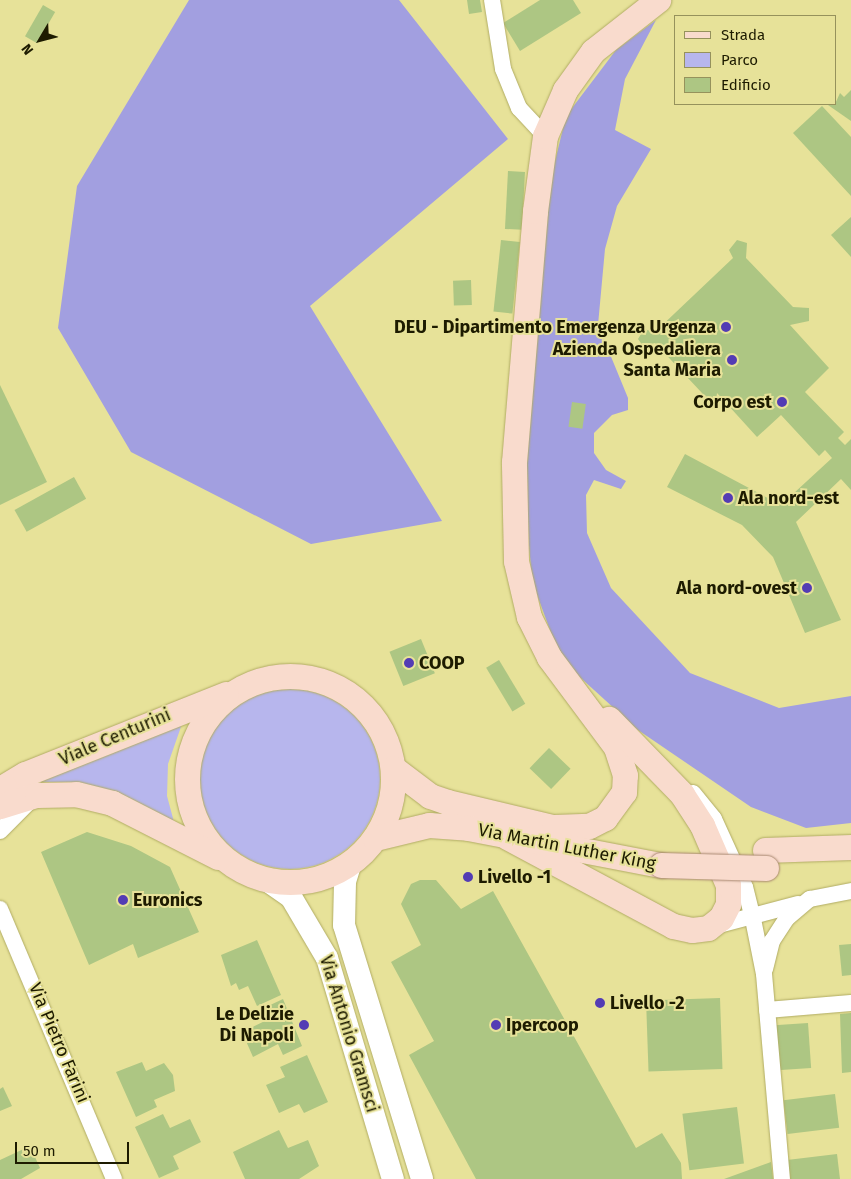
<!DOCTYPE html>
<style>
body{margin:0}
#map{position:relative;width:851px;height:1179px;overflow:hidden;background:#e7e299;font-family:"Fira Sans",sans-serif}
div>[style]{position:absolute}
.green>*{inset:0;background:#b7b6ed}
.round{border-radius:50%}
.forest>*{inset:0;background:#a29fe0}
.building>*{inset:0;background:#adc683;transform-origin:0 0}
.roads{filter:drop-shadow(0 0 1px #b1ac64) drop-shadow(0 0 1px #b1ac64)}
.street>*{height:16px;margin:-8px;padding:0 8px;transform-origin:8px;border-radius:8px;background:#fff}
.secondary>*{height:22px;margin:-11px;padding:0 11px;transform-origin:11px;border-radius:11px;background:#fff}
.primary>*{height:25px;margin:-12.5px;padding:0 12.5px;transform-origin:12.5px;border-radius:12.5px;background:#f9dbcd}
.primary>.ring{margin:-12.5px;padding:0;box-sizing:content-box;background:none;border:25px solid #f9dbcd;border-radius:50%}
.bridges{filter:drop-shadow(0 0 1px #a98870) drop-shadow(0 0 1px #a98870)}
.primary-bridge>*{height:25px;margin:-12.5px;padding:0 12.5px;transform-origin:12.5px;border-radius:12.5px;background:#f9dbcd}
.dots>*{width:14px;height:14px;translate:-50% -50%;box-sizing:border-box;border:2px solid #e7e299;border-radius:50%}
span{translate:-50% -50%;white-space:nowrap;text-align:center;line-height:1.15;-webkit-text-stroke:4px #e7e299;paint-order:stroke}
.poi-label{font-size:18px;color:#1d1b00;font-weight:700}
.right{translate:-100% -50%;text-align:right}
.left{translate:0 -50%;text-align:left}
.street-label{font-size:18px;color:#1d1b00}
.legend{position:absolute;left:674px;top:15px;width:162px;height:90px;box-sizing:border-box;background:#e7e299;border:1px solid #96925c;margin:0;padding:6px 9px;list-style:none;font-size:15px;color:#1d1b00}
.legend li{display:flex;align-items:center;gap:10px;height:25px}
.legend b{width:25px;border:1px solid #96925c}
.north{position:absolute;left:15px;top:15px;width:50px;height:50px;-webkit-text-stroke:4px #e7e299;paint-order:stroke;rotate:233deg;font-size:14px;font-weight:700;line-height:20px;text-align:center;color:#1d1b00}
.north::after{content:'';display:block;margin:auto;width:18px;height:22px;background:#1d1b00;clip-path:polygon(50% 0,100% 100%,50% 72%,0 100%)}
.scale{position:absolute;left:15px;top:1142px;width:114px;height:22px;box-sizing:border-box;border:2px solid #1d1b00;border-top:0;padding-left:6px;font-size:15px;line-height:18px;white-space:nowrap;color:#1d1b00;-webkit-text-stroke:4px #e7e299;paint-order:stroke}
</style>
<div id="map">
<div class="green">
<i class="round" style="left:200px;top:689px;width:180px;height:180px"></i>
<i style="clip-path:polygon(183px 721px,168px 764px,167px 796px,174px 822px,77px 782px,34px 782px)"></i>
</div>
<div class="forest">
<i style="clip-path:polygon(189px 0,399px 0,508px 139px,310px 306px,442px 521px,311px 544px,131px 452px,58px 328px,77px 186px)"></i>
<i style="clip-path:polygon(656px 20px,625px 79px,615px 130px,651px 149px,617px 206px,605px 249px,598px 325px,628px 398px,628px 410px,612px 415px,594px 433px,594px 453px,606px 470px,626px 481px,621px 489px,594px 480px,586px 495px,587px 533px,611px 588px,690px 673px,779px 708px,851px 696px,851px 823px,806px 828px,751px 807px,638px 730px,561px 660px,532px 581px,518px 409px,531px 260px,566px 116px,616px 50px)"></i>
</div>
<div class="building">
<i style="clip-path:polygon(467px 0,480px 0,482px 12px,469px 14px)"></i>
<i style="clip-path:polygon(540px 0,573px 0,581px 13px,520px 51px,503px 23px)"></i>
<i style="left:43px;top:5px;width:14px;height:36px;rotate:30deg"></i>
<i style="clip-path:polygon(851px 90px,851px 121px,828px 105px,835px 104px,840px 93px,844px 97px)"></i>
<i style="clip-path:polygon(822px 106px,851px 137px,851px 196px,793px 133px)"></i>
<i style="left:508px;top:171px;width:17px;height:58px;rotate:3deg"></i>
<i style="clip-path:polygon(851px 217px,851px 257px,831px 235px)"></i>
<i style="left:501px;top:240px;width:19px;height:72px;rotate:6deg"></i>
<i style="clip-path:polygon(737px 240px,747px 243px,746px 258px,793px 307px,809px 308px,809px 321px,790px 325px,829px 368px,805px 392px,844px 432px,838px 438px,845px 445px,851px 439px,851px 490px,841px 479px,796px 522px,841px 620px,805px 633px,773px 557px,742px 525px,667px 487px,685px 454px,781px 505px,832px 458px,825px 450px,819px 456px,781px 415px,757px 437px,717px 393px,715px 409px,702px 408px,702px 393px,655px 343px,643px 346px,638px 339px,644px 329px,655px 332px,733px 258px,729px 250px)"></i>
<i style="left:471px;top:280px;width:25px;height:18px;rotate:88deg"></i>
<i style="clip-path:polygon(0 385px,47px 482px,0 505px)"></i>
<i style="left:572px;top:402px;width:14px;height:25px;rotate:8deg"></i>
<i style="left:74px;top:477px;width:25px;height:68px;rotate:61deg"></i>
<i style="left:421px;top:639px;width:37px;height:34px;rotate:68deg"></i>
<i style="left:499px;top:660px;width:51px;height:15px;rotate:59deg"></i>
<i style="left:549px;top:748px;width:30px;height:28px;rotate:44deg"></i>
<i style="clip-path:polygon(87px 832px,131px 846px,170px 867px,199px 932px,138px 958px,133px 944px,89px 965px,41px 852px)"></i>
<i style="clip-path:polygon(420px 880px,436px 880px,461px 909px,493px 891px,636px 1148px,662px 1133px,681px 1163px,682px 1179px,476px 1179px,409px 1055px,434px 1041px,391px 962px,421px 945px,401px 904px,411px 884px)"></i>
<i style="clip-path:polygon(257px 940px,281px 995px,257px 1006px,248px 986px,239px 990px,236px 983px,231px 986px,221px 955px)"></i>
<i style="clip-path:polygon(851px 944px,851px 975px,842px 976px,839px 945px)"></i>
<i style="left:720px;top:998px;width:71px;height:74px;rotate:88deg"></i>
<i style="clip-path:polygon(283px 999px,302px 1046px,283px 1055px,278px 1044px,253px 1057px,242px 1032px,271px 1018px,266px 1007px)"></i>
<i style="clip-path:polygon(851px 1013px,851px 1072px,842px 1073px,840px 1014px)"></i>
<i style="left:808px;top:1023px;width:45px;height:34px;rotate:86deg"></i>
<i style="clip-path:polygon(307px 1055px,328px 1102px,304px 1113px,299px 1104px,279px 1113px,266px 1085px,285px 1077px,280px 1067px)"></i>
<i style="clip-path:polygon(142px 1062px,146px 1071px,164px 1063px,173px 1075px,175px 1091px,154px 1100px,157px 1107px,136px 1117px,116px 1072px)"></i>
<i style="clip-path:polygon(3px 1087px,12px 1106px,0 1111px,0 1089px)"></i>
<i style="left:835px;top:1094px;width:34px;height:52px;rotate:83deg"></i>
<i style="left:737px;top:1107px;width:57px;height:55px;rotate:83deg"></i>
<i style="clip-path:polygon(163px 1114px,170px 1128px,190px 1119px,201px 1142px,173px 1156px,179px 1169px,159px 1178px,135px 1127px)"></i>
<i style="clip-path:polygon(279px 1130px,288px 1148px,308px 1140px,319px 1166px,299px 1179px,245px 1179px,233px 1152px)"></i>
<i style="clip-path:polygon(30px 1146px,40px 1168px,21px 1179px,0 1179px,0 1160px)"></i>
<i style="clip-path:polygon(837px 1154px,840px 1179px,790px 1179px,787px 1160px)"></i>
<i style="clip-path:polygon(771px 1162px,773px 1179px,724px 1179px)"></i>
</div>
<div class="roads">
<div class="street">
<i style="left:492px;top:0;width:70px;rotate:80.9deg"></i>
<i style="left:503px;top:69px;width:42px;rotate:67.7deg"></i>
<i style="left:519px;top:108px;width:38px;rotate:47deg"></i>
<i style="left:693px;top:793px;width:33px;rotate:51deg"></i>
<i style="left:714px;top:819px;width:75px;rotate:65.5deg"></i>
<i style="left:745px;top:887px;width:33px;rotate:76deg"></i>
<i style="left:753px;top:919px;width:56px;rotate:78.7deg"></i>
<i style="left:764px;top:974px;width:206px;rotate:85deg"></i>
<i style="left:0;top:831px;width:45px;rotate:-45deg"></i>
<i style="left:0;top:909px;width:293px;rotate:67.1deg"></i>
<i style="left:711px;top:927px;width:90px;rotate:-14.8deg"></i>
<i style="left:765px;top:969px;width:29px;rotate:-76deg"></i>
<i style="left:772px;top:941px;width:27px;rotate:-57deg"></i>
<i style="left:787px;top:918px;width:30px;rotate:-40deg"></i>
<i style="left:810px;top:899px;width:42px;rotate:-11deg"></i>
<i style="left:767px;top:1010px;width:84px;rotate:-4.8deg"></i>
</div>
<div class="secondary">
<i style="left:351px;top:862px;width:21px;rotate:107deg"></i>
<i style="left:345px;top:882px;width:43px;rotate:91.3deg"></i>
<i style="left:344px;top:925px;width:266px;rotate:72.9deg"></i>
<i style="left:265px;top:879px;width:32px;rotate:35deg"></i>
<i style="left:291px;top:897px;width:71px;rotate:59.5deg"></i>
<i style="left:327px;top:958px;width:231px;rotate:73.4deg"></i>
</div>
<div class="primary">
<i class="ring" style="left:187px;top:676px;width:181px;height:181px"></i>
<i style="left:393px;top:768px;width:46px;rotate:37.1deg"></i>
<i style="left:430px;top:796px;width:18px;rotate:19deg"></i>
<i style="left:447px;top:802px;width:125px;rotate:13.4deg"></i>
<i style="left:0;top:789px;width:29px;rotate:-31deg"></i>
<i style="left:25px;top:774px;width:216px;rotate:-21.7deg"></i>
<i style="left:0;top:806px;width:39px;rotate:-17deg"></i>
<i style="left:37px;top:795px;width:39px;rotate:-1deg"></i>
<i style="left:76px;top:794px;width:37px;rotate:14deg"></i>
<i style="left:112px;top:803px;width:119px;rotate:27deg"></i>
<i style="left:554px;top:827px;width:35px;rotate:-2deg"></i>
<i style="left:589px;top:826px;width:18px;rotate:-27deg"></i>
<i style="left:605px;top:818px;width:32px;rotate:-54deg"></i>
<i style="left:624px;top:792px;width:17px;rotate:-87deg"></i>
<i style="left:625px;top:775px;width:29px;rotate:-108deg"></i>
<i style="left:616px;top:747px;width:112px;rotate:-126.7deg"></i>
<i style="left:549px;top:657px;width:45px;rotate:-116.6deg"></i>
<i style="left:529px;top:617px;width:57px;rotate:-103.1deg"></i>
<i style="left:516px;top:561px;width:99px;rotate:-91.2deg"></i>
<i style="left:514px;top:462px;width:252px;rotate:-85.2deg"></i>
<i style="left:535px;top:211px;width:76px;rotate:-82.4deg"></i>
<i style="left:545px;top:136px;width:50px;rotate:-66.5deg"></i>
<i style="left:565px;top:90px;width:48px;rotate:-54.3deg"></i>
<i style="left:593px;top:51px;width:83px;rotate:-38.1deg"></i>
<i style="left:507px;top:837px;width:188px;rotate:28.2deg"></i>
<i style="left:673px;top:926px;width:19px;rotate:12deg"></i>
<i style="left:692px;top:930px;width:16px;rotate:-7deg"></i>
<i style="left:708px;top:928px;width:16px;rotate:-38deg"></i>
<i style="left:721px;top:918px;width:16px;rotate:-63deg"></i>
<i style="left:728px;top:904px;width:19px;rotate:-90deg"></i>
<i style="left:728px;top:885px;width:65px;rotate:-113.4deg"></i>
<i style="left:702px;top:825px;width:37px;rotate:-123deg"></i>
<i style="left:682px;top:794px;width:105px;rotate:-134.2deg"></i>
<i style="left:375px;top:838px;width:56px;rotate:-13.5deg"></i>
<i style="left:429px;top:825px;width:39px;rotate:4deg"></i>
<i style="left:468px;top:828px;width:197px;rotate:10.9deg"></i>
<i style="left:765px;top:850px;width:86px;rotate:-2deg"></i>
</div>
</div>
<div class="bridges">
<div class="primary-bridge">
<i style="left:661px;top:865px;width:105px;rotate:1.6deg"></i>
</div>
</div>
<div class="dots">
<i style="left:726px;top:327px;background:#533cb4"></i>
<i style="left:732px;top:360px;background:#533cb4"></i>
<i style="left:782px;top:402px;background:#533cb4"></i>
<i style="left:728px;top:498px;background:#533cb4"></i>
<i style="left:807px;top:588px;background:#533cb4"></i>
<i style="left:409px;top:663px;background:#533cb4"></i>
<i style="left:468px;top:877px;background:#533cb4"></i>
<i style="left:123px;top:900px;background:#533cb4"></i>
<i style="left:600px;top:1003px;background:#533cb4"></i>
<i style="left:304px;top:1025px;background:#533cb4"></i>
<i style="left:496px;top:1025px;background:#533cb4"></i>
</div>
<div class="poi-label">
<span class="right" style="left:716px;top:327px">DEU - Dipartimento Emergenza Urgenza</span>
<span class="right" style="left:721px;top:360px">Azienda Ospedaliera<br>Santa Maria</span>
<span class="right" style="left:772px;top:402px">Corpo est</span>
<span class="left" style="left:738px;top:498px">Ala nord-est</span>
<span class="right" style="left:797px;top:588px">Ala nord-ovest</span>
<span class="left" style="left:419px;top:663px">COOP</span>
<span class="left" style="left:478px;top:877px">Livello -1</span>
<span class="left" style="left:133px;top:900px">Euronics</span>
<span class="left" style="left:610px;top:1003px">Livello -2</span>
<span class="right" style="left:294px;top:1025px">Le Delizie<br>Di Napoli</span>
<span class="left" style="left:506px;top:1025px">Ipercoop</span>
</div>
<div class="street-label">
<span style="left:115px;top:737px;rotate:-23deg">Viale Centurini</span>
<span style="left:567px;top:847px;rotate:11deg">Via Martin Luther King</span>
<span style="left:349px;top:1034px;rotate:73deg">Via Antonio Gramsci</span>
<span style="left:59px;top:1043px;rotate:67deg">Via Pietro Farini</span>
</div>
<ul class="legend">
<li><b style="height:6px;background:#f9dbcd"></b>Strada</li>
<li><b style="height:14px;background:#b7b6ed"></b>Parco</li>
<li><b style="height:14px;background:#adc683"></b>Edificio</li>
</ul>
<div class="north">N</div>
<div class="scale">50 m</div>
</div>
